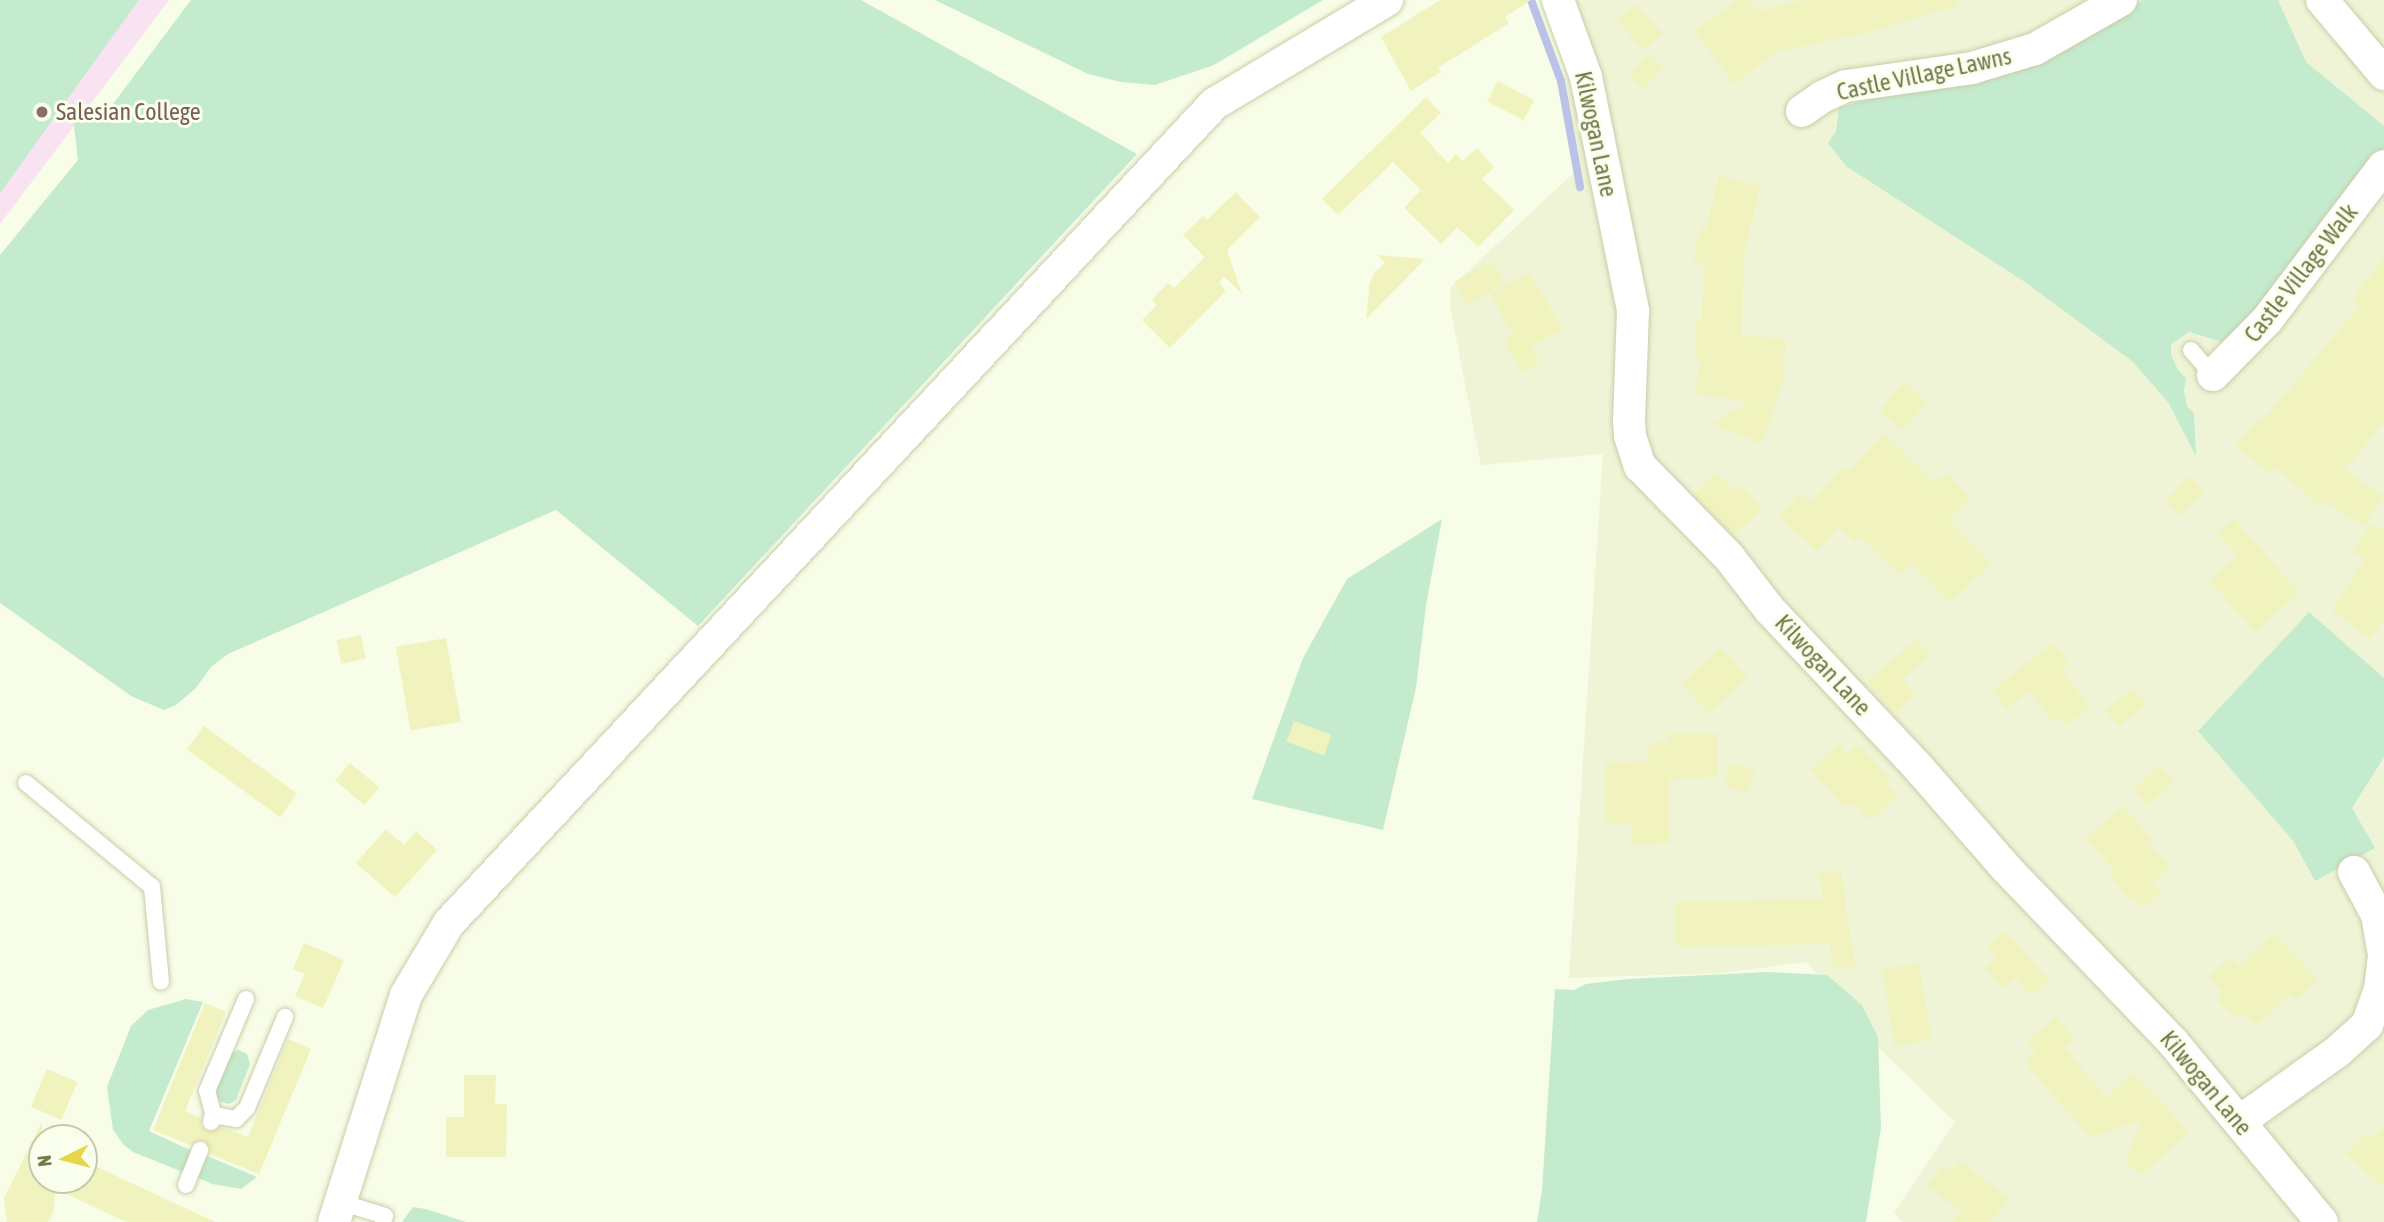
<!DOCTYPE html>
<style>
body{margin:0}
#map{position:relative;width:2384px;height:1222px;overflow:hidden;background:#f7fde6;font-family:"Asap Condensed",sans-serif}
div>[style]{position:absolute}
.residential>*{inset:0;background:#eef4d5}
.education>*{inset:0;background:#f9e3f3}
.green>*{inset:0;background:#c4ebce}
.stream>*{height:8px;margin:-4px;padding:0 4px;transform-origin:4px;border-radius:4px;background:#bac3e7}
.building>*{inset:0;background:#f0f3bd;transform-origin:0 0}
.roads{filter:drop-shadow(0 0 2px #c9cda9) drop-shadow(0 0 2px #c9cda9)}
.lane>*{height:16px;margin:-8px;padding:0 8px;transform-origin:8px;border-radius:8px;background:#fff}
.street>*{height:32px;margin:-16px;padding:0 16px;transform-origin:16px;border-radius:16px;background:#fff}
.dots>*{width:19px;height:19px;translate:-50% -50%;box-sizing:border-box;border:4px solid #faffed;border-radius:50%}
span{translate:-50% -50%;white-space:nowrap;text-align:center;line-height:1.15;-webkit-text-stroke:6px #faffed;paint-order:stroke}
.street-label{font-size:24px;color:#76774a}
.education-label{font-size:24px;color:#785e54}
.left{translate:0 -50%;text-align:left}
.north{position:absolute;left:28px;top:1124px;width:70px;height:70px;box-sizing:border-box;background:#faffed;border:2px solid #c5c9ac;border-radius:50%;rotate:264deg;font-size:19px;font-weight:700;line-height:28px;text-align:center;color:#76774a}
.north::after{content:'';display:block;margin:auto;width:24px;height:32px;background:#e8d54a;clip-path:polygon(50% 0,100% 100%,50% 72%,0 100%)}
</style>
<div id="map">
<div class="residential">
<i style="clip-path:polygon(1556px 0,2384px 0,2384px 1222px,1903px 1222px,1894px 1213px,1955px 1122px,1881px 1050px,1807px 962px,1722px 973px,1569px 978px,1603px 454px,1481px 465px,1450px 307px,1451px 287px,1577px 170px)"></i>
</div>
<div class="education">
<i style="clip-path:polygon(0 0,169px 0,0 224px)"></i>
</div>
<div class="green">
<i style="clip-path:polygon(0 0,139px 0,0 193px)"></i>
<i style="clip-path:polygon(191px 0,861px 0,1137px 154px,698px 626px,556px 510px,228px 654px,211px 667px,196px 688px,176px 705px,164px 710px,131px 696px,0 603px,0 255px,78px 160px,73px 117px,110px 108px)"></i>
<i style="clip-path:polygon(935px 0,1323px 0,1214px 65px,1155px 85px,1121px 82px,1088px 74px)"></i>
<i style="clip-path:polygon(2143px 0,2278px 0,2306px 62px,2384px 126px,2384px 147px,2237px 337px,2222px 342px,2189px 332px,2171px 344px,2171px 355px,2178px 370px,2186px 378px,2184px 391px,2187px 406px,2194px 413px,2196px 456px,2168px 402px,2132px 361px,2025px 282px,1846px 166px,1828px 143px,1836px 132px,1839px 108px,2093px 30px)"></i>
<i style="clip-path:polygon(1442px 519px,1426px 605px,1416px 688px,1383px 830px,1252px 799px,1303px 658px,1347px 579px)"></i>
<i style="clip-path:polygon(2309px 612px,2384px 678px,2384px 757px,2352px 808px,2375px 848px,2315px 881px,2294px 842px,2198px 731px)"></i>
<i style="clip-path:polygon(1767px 972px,1827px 975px,1862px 1005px,1878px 1037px,1881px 1128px,1866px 1222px,1537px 1222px,1542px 1190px,1555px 989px,1574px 990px,1586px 984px,1628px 979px)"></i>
<i style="clip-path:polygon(186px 999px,203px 1002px,149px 1131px,192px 1151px,183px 1172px,133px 1152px,123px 1144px,113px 1130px,107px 1087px,131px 1026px,148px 1010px)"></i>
<i style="clip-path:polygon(239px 1050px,247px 1054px,250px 1064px,236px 1100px,229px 1104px,221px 1102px,215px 1096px,215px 1091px,230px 1054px)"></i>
<i style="clip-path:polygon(205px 1155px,257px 1177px,241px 1189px,212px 1184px,196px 1177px)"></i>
<i style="clip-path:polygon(413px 1207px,426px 1209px,466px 1222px,402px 1222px)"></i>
</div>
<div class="stream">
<i style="left:1531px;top:0;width:86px;rotate:69.7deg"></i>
<i style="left:1561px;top:81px;width:108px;rotate:79.8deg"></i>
</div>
<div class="building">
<i style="clip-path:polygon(1440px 0,1531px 0,1505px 17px,1509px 23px,1438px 68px,1441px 72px,1411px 91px,1381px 37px)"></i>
<i style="clip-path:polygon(1738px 0,1750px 0,1758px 11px,1802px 0,1956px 0,1957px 5px,1870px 32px,1777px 52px,1733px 84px,1695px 31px)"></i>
<i style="left:1635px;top:4px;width:40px;height:25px;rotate:47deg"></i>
<i style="left:1648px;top:54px;width:19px;height:30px;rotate:39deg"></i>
<i style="left:1498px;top:81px;width:41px;height:23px;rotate:28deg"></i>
<i style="clip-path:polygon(1426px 97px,1441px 113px,1420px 133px,1448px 163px,1456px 154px,1463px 161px,1477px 148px,1494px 167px,1482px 179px,1514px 210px,1478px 247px,1457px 227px,1441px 244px,1404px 208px,1421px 190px,1393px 162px,1338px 215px,1322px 199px)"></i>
<i style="clip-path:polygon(1719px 176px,1760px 186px,1743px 261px,1742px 335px,1786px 339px,1783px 380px,1762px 444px,1713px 424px,1748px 402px,1695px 394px,1700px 357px,1695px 357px,1696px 320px,1702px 320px,1704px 264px,1693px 262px,1701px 227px,1706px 229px)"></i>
<i style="clip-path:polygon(1236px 192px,1260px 217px,1227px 250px,1242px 294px,1224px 276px,1219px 283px,1226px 291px,1170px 348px,1142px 320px,1157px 305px,1152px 300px,1168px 283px,1174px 288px,1205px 257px,1183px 235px,1203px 216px,1207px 220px)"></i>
<i style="clip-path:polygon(1377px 255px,1425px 259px,1366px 319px,1370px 283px,1374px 273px,1385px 263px)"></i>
<i style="clip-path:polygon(2384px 257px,2384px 422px,2345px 470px,2384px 496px,2364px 526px,2325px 501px,2320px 507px,2276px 468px,2271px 474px,2235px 446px,2258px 420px,2261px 422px,2361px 305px,2352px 299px)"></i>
<i style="left:1492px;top:261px;width:26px;height:43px;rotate:61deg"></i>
<i style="clip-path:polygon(1529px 272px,1562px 329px,1531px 347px,1540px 362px,1522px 372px,1504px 340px,1513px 335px,1490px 294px)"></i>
<i style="left:1905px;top:382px;width:30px;height:38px;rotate:42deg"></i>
<i style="clip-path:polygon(1885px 434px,1935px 483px,1946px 473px,1971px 498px,1948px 521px,1991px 564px,1950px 603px,1911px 564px,1900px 575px,1861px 536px,1855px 542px,1839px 527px,1817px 551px,1779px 516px,1801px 492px,1811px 502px,1844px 468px,1848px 472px)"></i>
<i style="clip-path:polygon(1717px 472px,1735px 491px,1739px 484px,1762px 508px,1734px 536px,1694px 494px)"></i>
<i style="left:2190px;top:476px;width:21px;height:35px;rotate:45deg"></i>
<i style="clip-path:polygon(2234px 519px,2299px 592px,2256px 632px,2210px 582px,2238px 555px,2218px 534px)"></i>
<i style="clip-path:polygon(2370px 524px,2382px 531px,2384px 528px,2384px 619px,2370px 638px,2332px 610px,2364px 560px,2352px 552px)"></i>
<i style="left:361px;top:635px;width:24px;height:25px;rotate:78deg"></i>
<i style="left:446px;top:638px;width:85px;height:51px;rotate:80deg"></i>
<i style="clip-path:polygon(1917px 639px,1930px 656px,1903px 679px,1915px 694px,1894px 713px,1867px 681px)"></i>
<i style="clip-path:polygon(2053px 643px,2069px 663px,2061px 669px,2090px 707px,2067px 725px,2061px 717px,2053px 723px,2029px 692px,2006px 709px,1992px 690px)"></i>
<i style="left:1721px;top:648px;width:40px;height:53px;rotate:48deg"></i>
<i style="left:2133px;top:688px;width:21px;height:35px;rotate:51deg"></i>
<i style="left:1294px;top:721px;width:40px;height:22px;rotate:20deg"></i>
<i style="left:204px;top:726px;width:115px;height:29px;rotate:36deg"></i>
<i style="clip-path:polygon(1718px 733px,1718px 776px,1669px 780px,1669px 843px,1632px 844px,1632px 824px,1605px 824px,1605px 762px,1648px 761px,1649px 743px,1668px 742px,1667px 734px)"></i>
<i style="clip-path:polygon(1839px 744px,1847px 754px,1859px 744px,1891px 780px,1887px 783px,1898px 796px,1870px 820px,1858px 807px,1844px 805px,1810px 769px)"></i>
<i style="left:350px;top:763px;width:38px;height:23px;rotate:40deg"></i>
<i style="left:1731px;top:763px;width:25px;height:24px;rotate:18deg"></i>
<i style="left:2160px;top:766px;width:21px;height:35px;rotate:49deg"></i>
<i style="clip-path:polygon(2122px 806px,2153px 840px,2149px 843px,2170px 867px,2153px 882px,2162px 892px,2143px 908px,2134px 898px,2131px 900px,2109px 875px,2114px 870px,2086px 838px)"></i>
<i style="clip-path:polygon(386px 829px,404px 845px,416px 831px,437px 850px,395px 897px,356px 863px)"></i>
<i style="clip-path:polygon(1841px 870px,1855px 966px,1833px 969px,1829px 944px,1676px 947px,1676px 902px,1823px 899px,1819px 874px)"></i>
<i style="clip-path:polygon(2005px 931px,2049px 980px,2032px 996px,2015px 977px,2003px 988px,1985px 968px,1997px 957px,1988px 947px)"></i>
<i style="clip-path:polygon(2273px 933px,2318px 979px,2296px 1000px,2290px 993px,2256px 1026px,2242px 1012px,2236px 1019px,2216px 998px,2222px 991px,2209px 977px,2230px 957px,2239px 966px)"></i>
<i style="clip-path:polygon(304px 943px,344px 960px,323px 1008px,295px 996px,305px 974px,293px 969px)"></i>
<i style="left:1919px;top:963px;width:78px;height:37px;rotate:81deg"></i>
<i style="clip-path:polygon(205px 1003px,226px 1012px,185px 1111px,201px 1118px,201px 1126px,208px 1132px,221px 1127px,248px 1137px,288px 1039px,311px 1049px,259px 1174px,210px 1154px,210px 1148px,205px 1141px,198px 1140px,191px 1145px,153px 1130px)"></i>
<i style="clip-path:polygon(2056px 1017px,2075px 1040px,2065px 1048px,2106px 1097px,2133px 1072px,2189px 1132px,2144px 1173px,2131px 1169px,2127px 1159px,2141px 1120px,2090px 1138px,2024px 1061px,2036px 1051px,2027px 1041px)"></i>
<i style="left:47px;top:1069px;width:33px;height:41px;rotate:23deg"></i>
<i style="clip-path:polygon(464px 1075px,496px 1075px,495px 1104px,507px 1104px,506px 1157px,446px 1157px,446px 1117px,464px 1117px)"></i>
<i style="clip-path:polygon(42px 1122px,42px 1180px,84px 1180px,84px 1161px,215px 1222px,126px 1222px,56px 1189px,53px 1213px,48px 1222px,7px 1222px,4px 1198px)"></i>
<i style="clip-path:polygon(2384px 1126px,2384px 1188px,2346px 1154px,2366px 1133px,2372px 1139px)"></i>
<i style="clip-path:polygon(1960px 1161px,2009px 1198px,1991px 1222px,1954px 1222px,1961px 1211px,1927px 1186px,1944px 1165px,1953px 1172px)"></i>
</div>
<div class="roads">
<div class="lane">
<i style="left:2191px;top:350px;width:33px;rotate:49deg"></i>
<i style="left:26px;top:783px;width:163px;rotate:39.5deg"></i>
<i style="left:152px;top:887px;width:95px;rotate:84.6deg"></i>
<i style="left:213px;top:1119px;width:7px;rotate:-27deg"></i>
<i style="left:219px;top:1116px;width:17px;rotate:10deg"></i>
<i style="left:236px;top:1119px;width:16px;rotate:-45deg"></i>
<i style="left:247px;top:1108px;width:99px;rotate:-67.3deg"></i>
<i style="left:211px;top:1122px;width:9px;rotate:-77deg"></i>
<i style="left:213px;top:1113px;width:23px;rotate:-105deg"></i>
<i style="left:207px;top:1091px;width:100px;rotate:-67deg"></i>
<i style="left:186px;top:1185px;width:38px;rotate:-68deg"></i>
<i style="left:340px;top:1202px;width:47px;rotate:17.3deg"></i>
<i style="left:385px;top:1216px;width:6px;rotate:108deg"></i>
</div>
<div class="street">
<i style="left:1558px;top:0;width:82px;rotate:70deg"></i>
<i style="left:1586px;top:77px;width:239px;rotate:78.6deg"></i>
<i style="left:1633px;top:311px;width:110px;rotate:92.1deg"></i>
<i style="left:1629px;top:421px;width:15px;rotate:86deg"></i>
<i style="left:1630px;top:436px;width:32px;rotate:72deg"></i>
<i style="left:1640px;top:466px;width:127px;rotate:45.6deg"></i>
<i style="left:1729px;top:557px;width:67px;rotate:52.3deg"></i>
<i style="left:1770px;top:610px;width:214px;rotate:46.7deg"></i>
<i style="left:1917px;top:766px;width:135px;rotate:48.9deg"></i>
<i style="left:2006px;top:868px;width:240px;rotate:46.2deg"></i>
<i style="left:2172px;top:1041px;width:235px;rotate:50.4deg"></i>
<i style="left:2322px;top:0;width:97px;rotate:50deg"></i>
<i style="left:1802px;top:111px;width:24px;rotate:-35deg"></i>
<i style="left:1822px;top:97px;width:26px;rotate:-25deg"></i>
<i style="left:1846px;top:86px;width:127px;rotate:-8.1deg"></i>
<i style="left:1972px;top:68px;width:66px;rotate:-16.8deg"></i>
<i style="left:2035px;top:49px;width:99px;rotate:-29.7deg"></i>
<i style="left:2213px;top:375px;width:77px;rotate:-45.5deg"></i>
<i style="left:2267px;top:320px;width:193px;rotate:-52.8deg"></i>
<i style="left:2239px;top:1122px;width:122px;rotate:-35.6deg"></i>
<i style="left:2338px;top:1051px;width:39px;rotate:-42deg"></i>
<i style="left:2367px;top:1025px;width:38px;rotate:-70deg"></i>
<i style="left:2380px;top:989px;width:34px;rotate:-83deg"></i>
<i style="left:2384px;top:955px;width:41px;rotate:-99.9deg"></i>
<i style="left:2377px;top:915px;width:49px;rotate:-118.1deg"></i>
<i style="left:334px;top:1222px;width:238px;rotate:-72.4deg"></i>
<i style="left:406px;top:995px;width:84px;rotate:-59.2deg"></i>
<i style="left:449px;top:923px;width:1121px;rotate:-46.95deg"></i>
<i style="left:1214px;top:104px;width:202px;rotate:-31deg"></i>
</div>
</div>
<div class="dots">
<i style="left:42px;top:112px;background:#8d6e63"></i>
</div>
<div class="street-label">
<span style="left:1924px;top:74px;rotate:-12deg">Castle Village Lawns</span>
<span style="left:1596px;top:134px;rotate:78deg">Kilwogan Lane</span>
<span style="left:2301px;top:273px;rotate:-52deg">Castle Village Walk</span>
<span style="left:1823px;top:665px;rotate:47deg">Kilwogan Lane</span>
<span style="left:2206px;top:1083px;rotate:50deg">Kilwogan Lane</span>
</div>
<div class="education-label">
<span class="left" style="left:56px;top:112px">Salesian College</span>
</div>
<div class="north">N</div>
</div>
